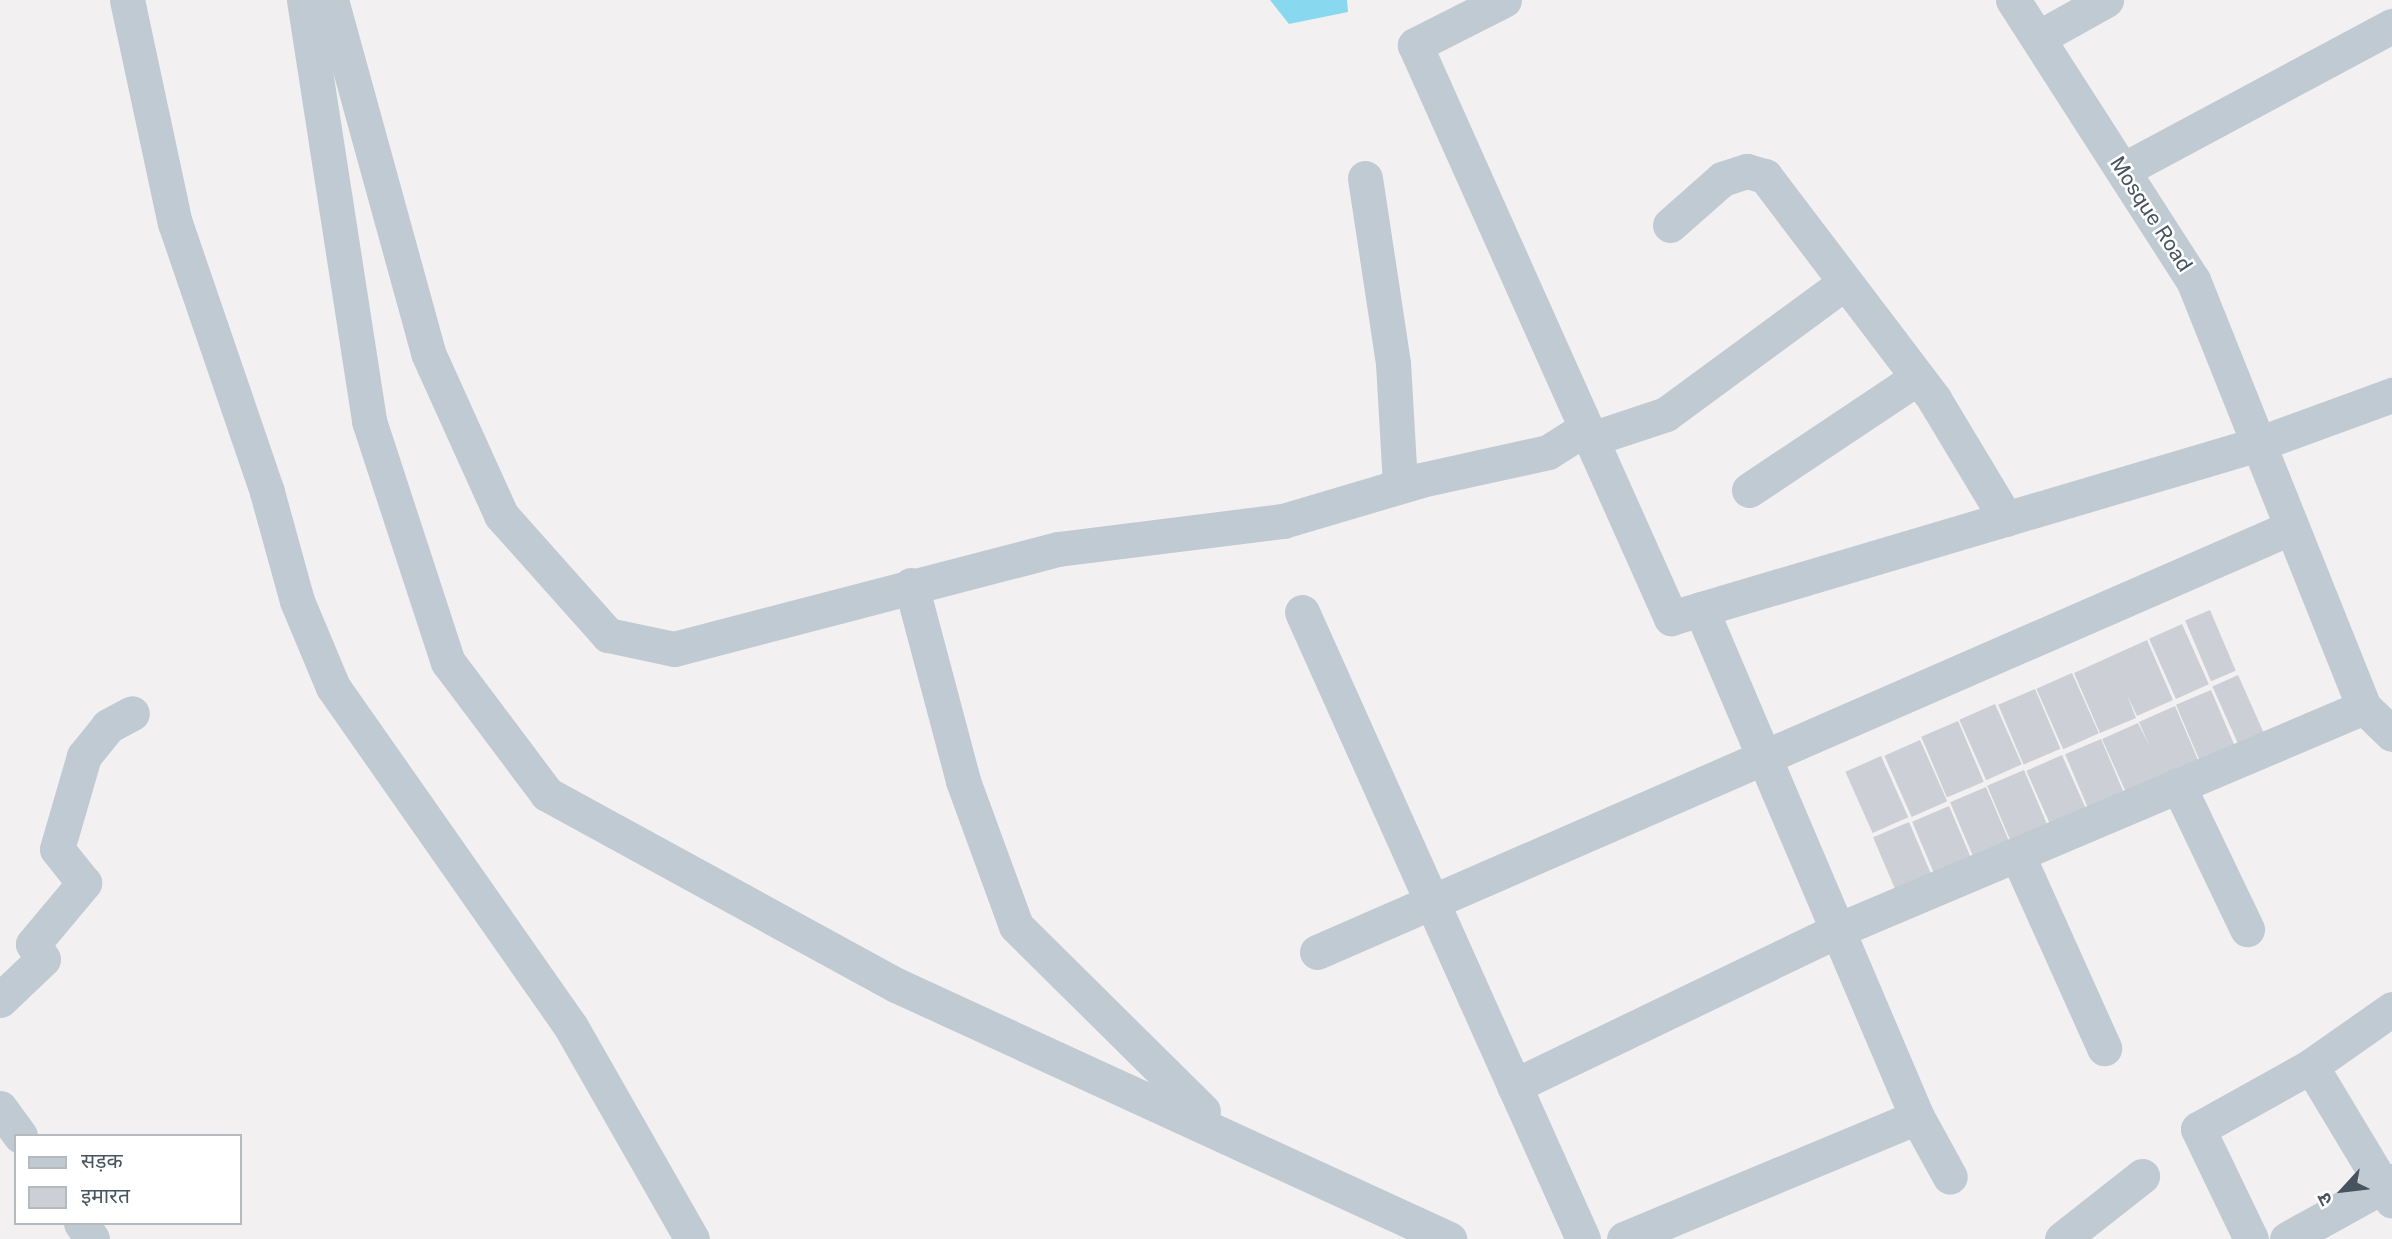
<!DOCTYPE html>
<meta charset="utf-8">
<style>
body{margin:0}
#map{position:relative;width:2392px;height:1239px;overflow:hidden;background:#f2f0f0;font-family:"Public Sans","Noto Sans Devanagari",sans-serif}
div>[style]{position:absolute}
.water>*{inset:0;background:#88d9f0}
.building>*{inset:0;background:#cccfd5;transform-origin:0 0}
.street>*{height:35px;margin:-17.5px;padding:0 17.5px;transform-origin:17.5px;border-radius:17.5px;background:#c0cad2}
span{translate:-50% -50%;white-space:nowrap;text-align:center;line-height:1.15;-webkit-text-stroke:5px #fff;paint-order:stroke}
.street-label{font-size:21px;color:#47535e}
.legend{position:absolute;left:14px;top:1134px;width:228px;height:91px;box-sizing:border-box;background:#fff;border:2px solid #b5babf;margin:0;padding:9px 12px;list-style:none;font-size:21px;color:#47535e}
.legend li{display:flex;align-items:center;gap:14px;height:35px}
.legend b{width:35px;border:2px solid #b5babf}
.north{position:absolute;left:2308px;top:1155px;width:70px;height:70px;-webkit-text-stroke:5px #fff;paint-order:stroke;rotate:243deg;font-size:19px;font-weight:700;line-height:28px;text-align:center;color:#47535e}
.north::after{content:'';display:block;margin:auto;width:24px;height:32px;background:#47535e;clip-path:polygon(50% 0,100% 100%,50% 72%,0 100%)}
</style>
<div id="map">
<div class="water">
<i style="clip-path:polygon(1270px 0,1347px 0,1348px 12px,1289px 24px)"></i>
</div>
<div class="building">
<i style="left:2210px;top:610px;width:66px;height:27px;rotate:67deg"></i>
<i style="left:2182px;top:624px;width:66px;height:36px;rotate:66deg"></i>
<i style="clip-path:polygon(2147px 640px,2173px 700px,2137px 716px,2127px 695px,2136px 718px,2100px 733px,2074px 673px)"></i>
<i style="left:2072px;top:673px;width:66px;height:39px;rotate:66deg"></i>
<i style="left:2238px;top:675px;width:67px;height:28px;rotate:66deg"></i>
<i style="left:2035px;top:689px;width:65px;height:40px;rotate:67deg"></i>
<i style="left:2211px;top:690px;width:65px;height:38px;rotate:67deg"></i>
<i style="left:1995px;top:704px;width:66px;height:39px;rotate:66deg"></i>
<i style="clip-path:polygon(2175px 706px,2201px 767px,2129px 799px,2102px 739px,2138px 723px,2150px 747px,2139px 722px)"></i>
<i style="left:1958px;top:721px;width:66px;height:40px;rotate:67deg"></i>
<i style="left:2101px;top:739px;width:66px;height:39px;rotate:67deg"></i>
<i style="left:1920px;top:740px;width:67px;height:39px;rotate:66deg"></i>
<i style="left:2062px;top:755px;width:66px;height:39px;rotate:66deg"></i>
<i style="left:1881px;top:756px;width:67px;height:39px;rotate:66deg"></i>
<i style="left:2024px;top:770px;width:65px;height:40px;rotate:67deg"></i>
<i style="left:1986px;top:787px;width:66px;height:39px;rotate:67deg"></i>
<i style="left:1949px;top:806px;width:66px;height:40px;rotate:67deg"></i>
<i style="left:1909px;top:822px;width:66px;height:39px;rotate:67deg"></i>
</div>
<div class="street">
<i style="left:127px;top:0;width:228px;rotate:77.9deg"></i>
<i style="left:175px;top:223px;width:284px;rotate:71.1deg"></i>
<i style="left:267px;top:492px;width:113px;rotate:74.6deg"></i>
<i style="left:297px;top:601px;width:93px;rotate:67.3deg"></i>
<i style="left:333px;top:687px;width:415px;rotate:55deg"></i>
<i style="left:571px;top:1027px;width:244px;rotate:60.3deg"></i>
<i style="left:304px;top:0;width:426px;rotate:81.2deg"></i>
<i style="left:369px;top:421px;width:254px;rotate:71.9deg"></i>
<i style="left:448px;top:662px;width:165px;rotate:53.1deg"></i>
<i style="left:547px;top:794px;width:398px;rotate:28.7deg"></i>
<i style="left:896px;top:985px;width:609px;rotate:24.67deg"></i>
<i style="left:331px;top:0;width:366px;rotate:74.6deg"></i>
<i style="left:428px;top:353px;width:178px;rotate:65.7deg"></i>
<i style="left:501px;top:515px;width:161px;rotate:48.3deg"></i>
<i style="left:608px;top:635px;width:67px;rotate:12deg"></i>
<i style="left:674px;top:649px;width:397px;rotate:-14.6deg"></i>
<i style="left:1058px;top:549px;width:227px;rotate:-7.1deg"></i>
<i style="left:1283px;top:521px;width:144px;rotate:-16.5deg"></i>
<i style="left:1421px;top:480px;width:130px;rotate:-12.4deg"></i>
<i style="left:1548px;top:452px;width:45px;rotate:-32.3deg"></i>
<i style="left:1504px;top:0;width:100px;rotate:153.2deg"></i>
<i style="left:1415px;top:45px;width:628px;rotate:65.93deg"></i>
<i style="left:1671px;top:618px;width:609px;rotate:-16.5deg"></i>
<i style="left:2255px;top:445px;width:146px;rotate:-20.1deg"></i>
<i style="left:2013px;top:0;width:333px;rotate:57.3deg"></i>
<i style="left:2193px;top:280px;width:460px;rotate:68.2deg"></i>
<i style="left:2038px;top:38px;width:78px;rotate:-29.2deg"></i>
<i style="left:2123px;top:170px;width:305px;rotate:-28.2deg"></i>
<i style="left:1365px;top:178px;width:187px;rotate:81.4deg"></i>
<i style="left:1393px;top:363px;width:123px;rotate:86.7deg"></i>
<i style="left:1670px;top:225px;width:69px;rotate:-41.5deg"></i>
<i style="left:1722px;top:179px;width:26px;rotate:-18deg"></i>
<i style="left:1747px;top:171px;width:19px;rotate:16deg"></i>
<i style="left:1765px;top:176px;width:280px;rotate:52.8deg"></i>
<i style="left:1934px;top:399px;width:140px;rotate:59deg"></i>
<i style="left:1591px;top:439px;width:79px;rotate:-18.4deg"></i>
<i style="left:1666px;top:414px;width:220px;rotate:-36.3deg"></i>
<i style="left:1749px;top:490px;width:202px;rotate:-33.7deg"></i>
<i style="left:911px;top:585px;width:203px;rotate:75.1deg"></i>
<i style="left:963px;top:781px;width:154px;rotate:69.9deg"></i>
<i style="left:1016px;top:926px;width:263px;rotate:44.7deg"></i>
<i style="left:1302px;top:612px;width:687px;rotate:65.86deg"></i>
<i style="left:2178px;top:785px;width:160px;rotate:64.4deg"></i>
<i style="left:2017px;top:854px;width:213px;rotate:65.8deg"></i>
<i style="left:1317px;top:952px;width:1061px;rotate:-23.55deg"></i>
<i style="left:0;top:1000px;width:59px;rotate:-43.6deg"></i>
<i style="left:43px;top:959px;width:18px;rotate:-124deg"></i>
<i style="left:33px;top:944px;width:80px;rotate:-50.1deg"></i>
<i style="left:84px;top:883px;width:43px;rotate:-128.5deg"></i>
<i style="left:57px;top:849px;width:97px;rotate:-73.8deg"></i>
<i style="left:84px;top:756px;width:38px;rotate:-51deg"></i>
<i style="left:108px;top:726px;width:27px;rotate:-28deg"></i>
<i style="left:2392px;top:1009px;width:99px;rotate:144.9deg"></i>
<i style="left:2311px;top:1066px;width:157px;rotate:59deg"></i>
<i style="left:1514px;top:1086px;width:360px;rotate:-25.7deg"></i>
<i style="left:1838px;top:930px;width:571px;rotate:-22.97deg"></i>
<i style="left:2364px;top:707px;width:39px;rotate:44deg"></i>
<i style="left:0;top:1108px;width:34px;rotate:54deg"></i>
<i style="left:1917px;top:1117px;width:68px;rotate:61.2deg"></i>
<i style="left:81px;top:1223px;width:19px;rotate:55deg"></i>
<i style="left:1624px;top:1239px;width:317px;rotate:-22.6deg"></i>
<i style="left:1917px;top:1117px;width:552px;rotate:-113.04deg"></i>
<i style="left:2062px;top:1239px;width:102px;rotate:-38.2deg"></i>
<i style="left:2251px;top:1239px;width:122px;rotate:-115.7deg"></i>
<i style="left:2198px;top:1129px;width:129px;rotate:-29.1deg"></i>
<i style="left:2287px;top:1239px;width:120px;rotate:-28.9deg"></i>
</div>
<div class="street-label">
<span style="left:2151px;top:214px;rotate:57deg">Mosque Road</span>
</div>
<ul class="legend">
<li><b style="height:9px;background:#c0cad2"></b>सड़क</li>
<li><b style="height:19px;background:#cccfd5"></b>इमारत</li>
</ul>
<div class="north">उ</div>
</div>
